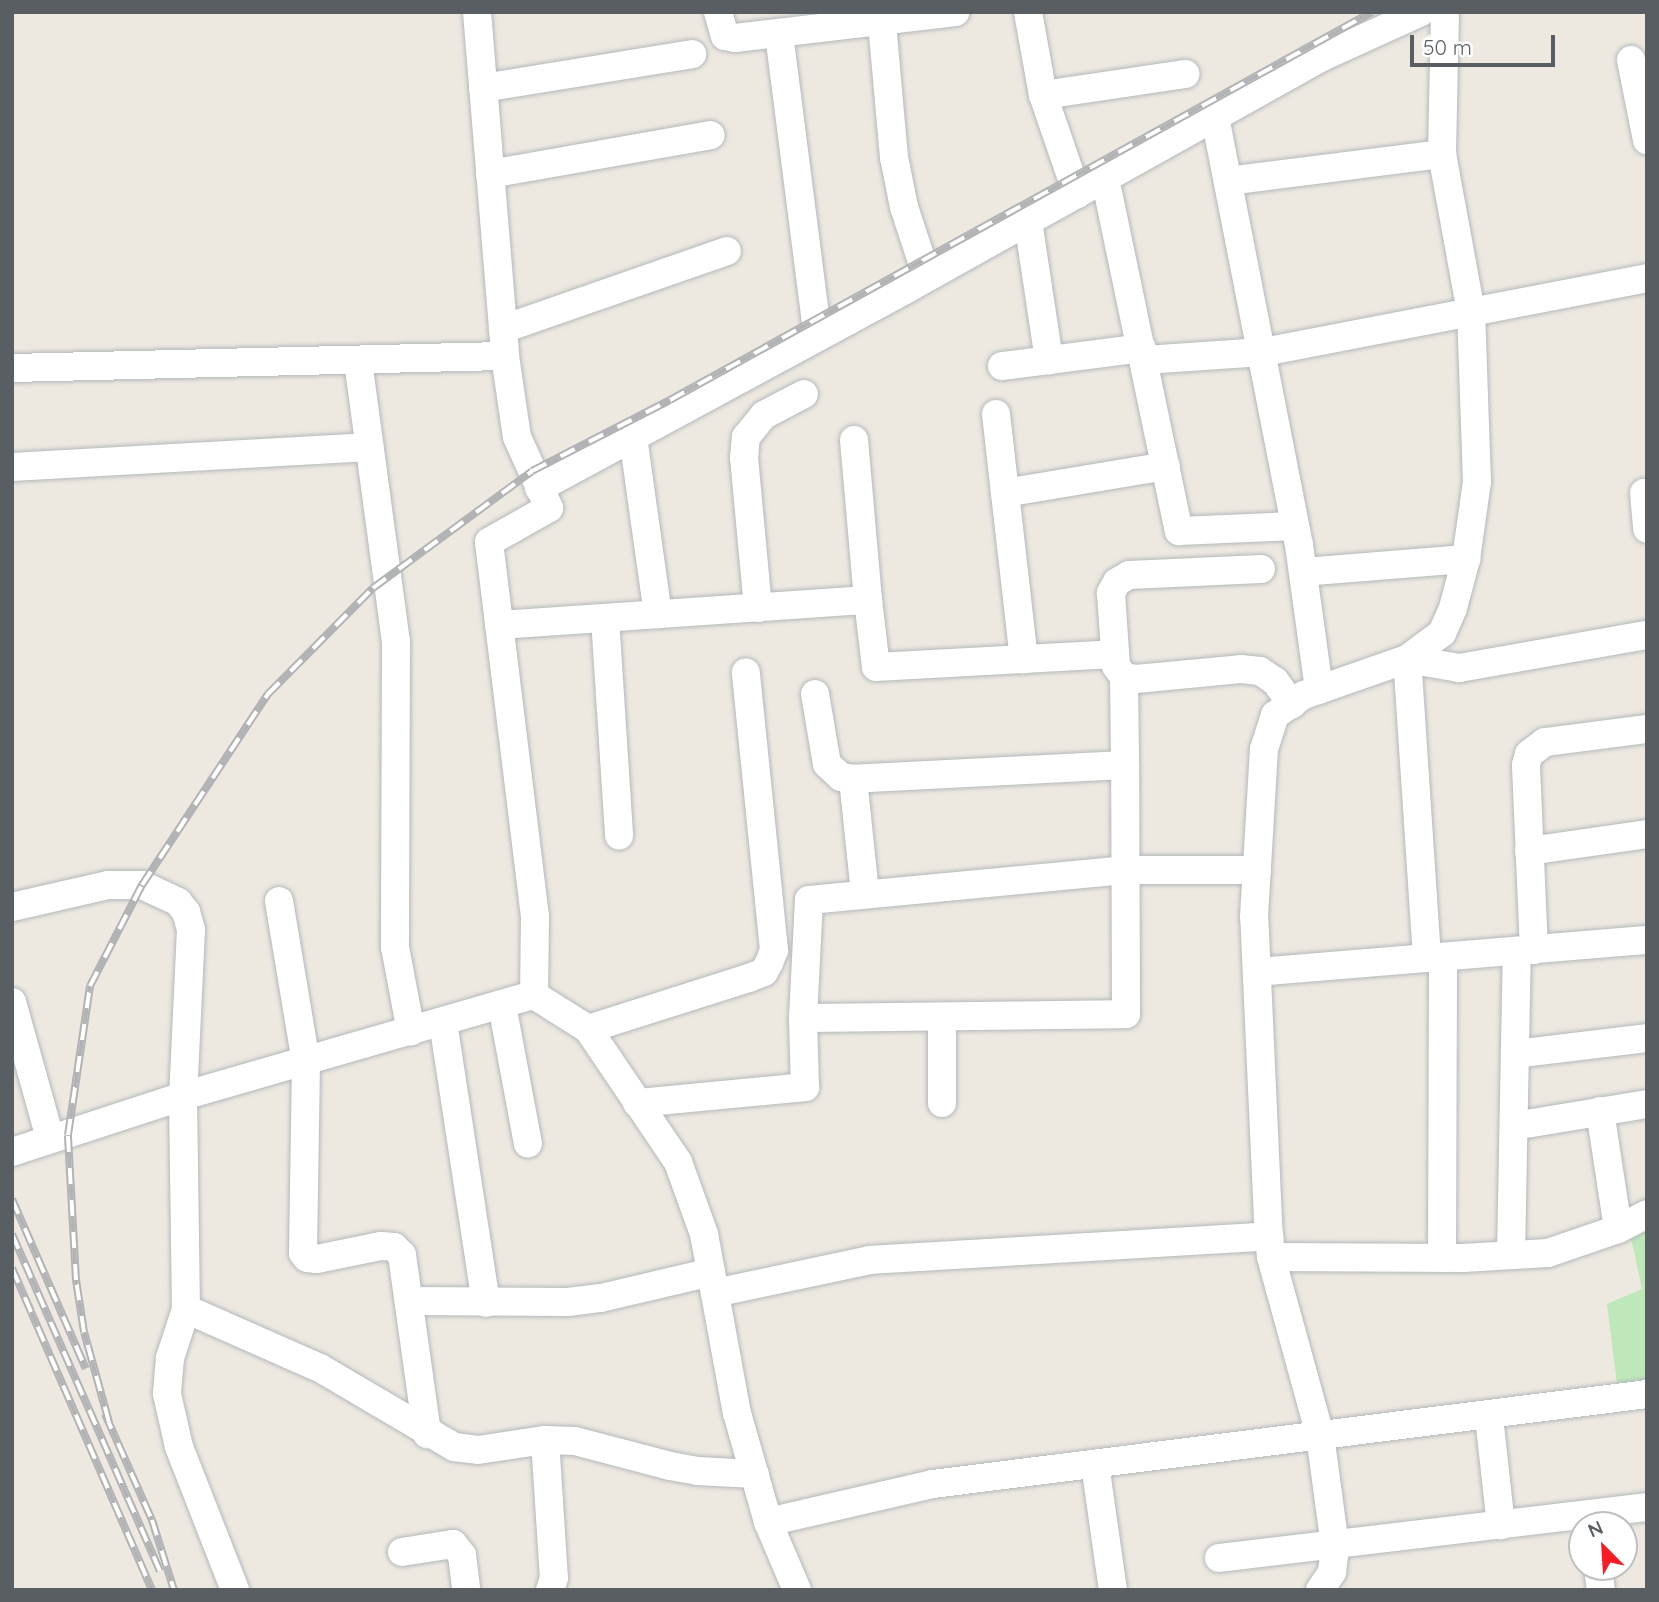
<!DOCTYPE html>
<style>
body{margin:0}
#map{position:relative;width:1659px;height:1602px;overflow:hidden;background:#eee9e0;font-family:Quicksand,sans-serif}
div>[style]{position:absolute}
.green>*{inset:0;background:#bfe8ba}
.roads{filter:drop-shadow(0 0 2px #b3b8bc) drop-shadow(0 0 2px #b3b8bc)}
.minor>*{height:28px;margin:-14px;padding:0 14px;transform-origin:14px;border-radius:14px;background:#fff}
.rail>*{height:8px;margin-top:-4px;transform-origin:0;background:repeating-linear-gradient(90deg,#fff 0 16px,#b2b3b4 0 32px);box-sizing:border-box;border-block:2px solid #b2b3b4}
span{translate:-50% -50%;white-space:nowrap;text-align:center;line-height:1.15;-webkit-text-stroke:7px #fff;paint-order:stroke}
.frame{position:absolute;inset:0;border:14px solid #595e63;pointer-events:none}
.north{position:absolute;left:1568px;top:1511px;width:70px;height:70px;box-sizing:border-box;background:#fff;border:2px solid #bdbfc1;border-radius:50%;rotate:336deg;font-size:19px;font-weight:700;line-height:28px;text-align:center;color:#595e63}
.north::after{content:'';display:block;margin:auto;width:24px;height:32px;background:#f81c26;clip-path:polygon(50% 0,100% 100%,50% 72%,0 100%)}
.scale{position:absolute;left:1410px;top:35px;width:145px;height:32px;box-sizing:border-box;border:4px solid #595e63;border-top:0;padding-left:9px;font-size:21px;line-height:24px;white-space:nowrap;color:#595e63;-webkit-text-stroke:5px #fff;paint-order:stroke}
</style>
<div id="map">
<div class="green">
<i style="clip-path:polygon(1647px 1223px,1647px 1381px,1617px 1385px,1607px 1304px,1642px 1289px,1630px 1234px)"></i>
</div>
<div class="roads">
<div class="minor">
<i style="left:477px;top:12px;width:345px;rotate:85.3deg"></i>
<i style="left:505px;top:356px;width:82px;rotate:81.6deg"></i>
<i style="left:517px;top:437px;width:78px;rotate:65.7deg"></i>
<i style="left:549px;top:508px;width:69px;rotate:150.5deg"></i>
<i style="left:489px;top:542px;width:377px;rotate:83deg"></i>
<i style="left:535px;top:916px;width:79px;rotate:90.7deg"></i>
<i style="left:718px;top:12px;width:25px;rotate:74deg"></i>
<i style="left:725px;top:36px;width:10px;rotate:11deg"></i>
<i style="left:735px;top:38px;width:222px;rotate:-6.7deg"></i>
<i style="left:1028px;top:12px;width:84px;rotate:79.8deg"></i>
<i style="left:1043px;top:95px;width:105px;rotate:71deg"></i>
<i style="left:882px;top:23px;width:135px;rotate:84.9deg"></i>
<i style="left:894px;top:157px;width:51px;rotate:78.7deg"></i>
<i style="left:904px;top:207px;width:74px;rotate:71.8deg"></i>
<i style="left:779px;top:34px;width:305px;rotate:82.7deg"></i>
<i style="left:1631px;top:60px;width:82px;rotate:78.7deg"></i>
<i style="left:483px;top:88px;width:212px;rotate:-9.2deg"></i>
<i style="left:1043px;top:95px;width:144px;rotate:-8.4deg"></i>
<i style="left:1215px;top:117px;width:436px;rotate:78.9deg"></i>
<i style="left:1299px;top:545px;width:146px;rotate:82.1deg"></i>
<i style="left:490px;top:174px;width:224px;rotate:-10deg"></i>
<i style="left:1105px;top:178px;width:361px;rotate:78.2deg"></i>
<i style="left:1179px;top:531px;width:116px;rotate:-2.5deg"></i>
<i style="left:1228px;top:181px;width:216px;rotate:-7.2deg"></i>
<i style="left:1028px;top:221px;width:141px;rotate:81.4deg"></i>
<i style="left:503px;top:329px;width:237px;rotate:-19.2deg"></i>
<i style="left:1145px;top:360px;width:118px;rotate:-3.9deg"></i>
<i style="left:1263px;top:352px;width:391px;rotate:-10.9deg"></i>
<i style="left:358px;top:361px;width:283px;rotate:82.3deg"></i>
<i style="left:396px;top:641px;width:306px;rotate:90.2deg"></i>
<i style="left:395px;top:947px;width:86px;rotate:79.3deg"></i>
<i style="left:1002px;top:366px;width:141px;rotate:-7.3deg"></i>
<i style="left:12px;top:368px;width:493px;rotate:-1.4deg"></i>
<i style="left:996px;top:414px;width:247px;rotate:83.5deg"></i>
<i style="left:633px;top:437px;width:179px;rotate:82deg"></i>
<i style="left:854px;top:440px;width:161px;rotate:85deg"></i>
<i style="left:12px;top:467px;width:358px;rotate:-3.2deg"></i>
<i style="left:539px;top:488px;width:416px;rotate:-28.4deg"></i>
<i style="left:905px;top:290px;width:475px;rotate:-29.2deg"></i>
<i style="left:1320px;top:58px;width:111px;rotate:-24.5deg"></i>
<i style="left:1005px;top:493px;width:163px;rotate:-9.5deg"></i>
<i style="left:1644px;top:493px;width:36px;rotate:85deg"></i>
<i style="left:1261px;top:569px;width:132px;rotate:177.4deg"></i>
<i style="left:1129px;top:575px;width:14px;rotate:150deg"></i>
<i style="left:1117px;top:582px;width:13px;rotate:119deg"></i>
<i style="left:1111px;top:593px;width:73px;rotate:86.1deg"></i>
<i style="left:1116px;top:666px;width:14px;rotate:54deg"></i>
<i style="left:1124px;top:677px;width:12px;rotate:9deg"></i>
<i style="left:1136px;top:679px;width:105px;rotate:-5.4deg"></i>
<i style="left:1241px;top:669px;width:19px;rotate:6deg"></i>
<i style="left:1260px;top:671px;width:18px;rotate:34deg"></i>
<i style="left:1275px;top:681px;width:29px;rotate:54deg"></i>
<i style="left:1303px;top:572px;width:164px;rotate:-4.6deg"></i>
<i style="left:758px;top:608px;width:151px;rotate:-95.3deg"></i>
<i style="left:744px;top:458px;width:21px;rotate:-85deg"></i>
<i style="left:746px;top:437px;width:28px;rotate:-51deg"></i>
<i style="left:764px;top:415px;width:45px;rotate:-27.7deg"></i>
<i style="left:605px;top:618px;width:218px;rotate:86.3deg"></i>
<i style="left:499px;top:625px;width:370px;rotate:-3.9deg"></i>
<i style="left:868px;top:600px;width:67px;rotate:83.2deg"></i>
<i style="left:876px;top:667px;width:238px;rotate:-3.1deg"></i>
<i style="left:1124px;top:677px;width:88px;rotate:89.3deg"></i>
<i style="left:815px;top:694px;width:71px;rotate:80.3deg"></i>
<i style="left:827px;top:764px;width:19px;rotate:43deg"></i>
<i style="left:841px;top:777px;width:12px;rotate:9deg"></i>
<i style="left:1529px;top:851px;width:119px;rotate:-8.2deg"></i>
<i style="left:279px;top:901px;width:163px;rotate:80.5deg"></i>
<i style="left:306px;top:1062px;width:191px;rotate:90.9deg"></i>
<i style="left:303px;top:1253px;width:6px;rotate:51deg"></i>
<i style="left:307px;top:1258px;width:10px;rotate:6deg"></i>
<i style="left:317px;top:1259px;width:65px;rotate:-11.5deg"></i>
<i style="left:381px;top:1246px;width:13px;rotate:4deg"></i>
<i style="left:394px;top:1247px;width:11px;rotate:45deg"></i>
<i style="left:402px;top:1255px;width:181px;rotate:82deg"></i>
<i style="left:12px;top:907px;width:98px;rotate:-12.9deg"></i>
<i style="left:108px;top:885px;width:34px"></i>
<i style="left:142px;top:885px;width:40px;rotate:25deg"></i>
<i style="left:178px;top:902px;width:13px;rotate:51deg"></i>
<i style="left:186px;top:912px;width:18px;rotate:74deg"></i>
<i style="left:191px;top:929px;width:167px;rotate:92.7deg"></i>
<i style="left:183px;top:1096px;width:213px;rotate:89.2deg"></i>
<i style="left:186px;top:1309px;width:52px;rotate:108.1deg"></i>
<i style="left:170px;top:1358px;width:36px;rotate:95deg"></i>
<i style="left:167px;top:1394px;width:54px;rotate:77.2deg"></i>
<i style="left:179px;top:1447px;width:154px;rotate:68.6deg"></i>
<i style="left:1534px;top:950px;width:185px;rotate:-92.5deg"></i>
<i style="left:1526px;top:765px;width:11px;rotate:-75deg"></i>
<i style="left:1529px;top:754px;width:20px;rotate:-37deg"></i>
<i style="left:1545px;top:742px;width:103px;rotate:-7.3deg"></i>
<i style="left:1427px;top:958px;width:300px;rotate:-93.8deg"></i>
<i style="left:1407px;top:659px;width:53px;rotate:9.8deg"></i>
<i style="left:1459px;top:668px;width:191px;rotate:-10deg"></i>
<i style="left:1257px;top:972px;width:391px;rotate:-4.7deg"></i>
<i style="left:12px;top:1002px;width:141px;rotate:74.4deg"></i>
<i style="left:502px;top:1005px;width:141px;rotate:79.4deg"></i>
<i style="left:942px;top:1017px;width:86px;rotate:90deg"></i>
<i style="left:803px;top:1018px;width:118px;rotate:-87.1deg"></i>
<i style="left:809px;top:900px;width:317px;rotate:-5.4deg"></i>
<i style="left:1125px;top:870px;width:132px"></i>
<i style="left:443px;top:1022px;width:284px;rotate:81.3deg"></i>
<i style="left:588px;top:1029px;width:169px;rotate:-17.6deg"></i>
<i style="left:749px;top:978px;width:16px;rotate:-22deg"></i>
<i style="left:764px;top:972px;width:10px;rotate:-61deg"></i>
<i style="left:769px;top:963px;width:14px;rotate:-69deg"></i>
<i style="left:774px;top:950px;width:279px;rotate:-95.8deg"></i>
<i style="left:1515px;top:1054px;width:133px;rotate:-6.9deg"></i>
<i style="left:637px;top:1103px;width:169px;rotate:-5.4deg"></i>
<i style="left:805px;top:1087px;width:69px;rotate:-91.7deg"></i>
<i style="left:803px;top:1018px;width:323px;rotate:-0.7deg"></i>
<i style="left:1126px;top:1014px;width:249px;rotate:-90.2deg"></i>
<i style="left:1125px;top:765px;width:272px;rotate:177.1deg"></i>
<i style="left:853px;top:779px;width:116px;rotate:84deg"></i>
<i style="left:1600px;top:1111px;width:119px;rotate:81.3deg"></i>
<i style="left:1514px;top:1126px;width:135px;rotate:-9.4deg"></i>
<i style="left:12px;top:1152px;width:180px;rotate:-18.1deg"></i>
<i style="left:183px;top:1096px;width:365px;rotate:-16.1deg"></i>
<i style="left:534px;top:995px;width:64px;rotate:32.2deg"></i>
<i style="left:588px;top:1029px;width:161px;rotate:55.9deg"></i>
<i style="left:678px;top:1162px;width:77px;rotate:70.1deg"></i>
<i style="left:704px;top:1234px;width:182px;rotate:79.6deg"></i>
<i style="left:737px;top:1413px;width:113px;rotate:74.1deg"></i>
<i style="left:768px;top:1522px;width:74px;rotate:66.9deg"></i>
<i style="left:1511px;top:1255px;width:304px;rotate:-88.9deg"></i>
<i style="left:1271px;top:1257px;width:192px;rotate:0.3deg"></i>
<i style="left:1463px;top:1258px;width:85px;rotate:-3.4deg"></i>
<i style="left:1548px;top:1253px;width:74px;rotate:-18.9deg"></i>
<i style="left:1618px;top:1229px;width:33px;rotate:-27deg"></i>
<i style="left:1442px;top:1258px;width:301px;rotate:-89.8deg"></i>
<i style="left:715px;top:1293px;width:158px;rotate:-12deg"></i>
<i style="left:870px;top:1260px;width:400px;rotate:-3.4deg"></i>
<i style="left:409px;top:1301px;width:159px;rotate:0.4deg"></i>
<i style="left:568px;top:1302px;width:33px;rotate:-7deg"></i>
<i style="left:601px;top:1298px;width:113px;rotate:-13.3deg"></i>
<i style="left:186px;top:1309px;width:146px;rotate:23.8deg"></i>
<i style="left:320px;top:1368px;width:156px;rotate:30.5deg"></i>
<i style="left:454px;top:1447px;width:24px;rotate:7deg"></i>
<i style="left:478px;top:1450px;width:68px;rotate:-8.5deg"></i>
<i style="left:545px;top:1440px;width:30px;rotate:2deg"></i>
<i style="left:575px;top:1441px;width:98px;rotate:14.7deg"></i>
<i style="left:670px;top:1466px;width:27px;rotate:10deg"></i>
<i style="left:697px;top:1471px;width:58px;rotate:3deg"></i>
<i style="left:1489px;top:1417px;width:109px;rotate:83.7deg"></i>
<i style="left:545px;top:1440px;width:138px;rotate:86.3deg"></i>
<i style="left:554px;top:1578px;width:13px;rotate:108deg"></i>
<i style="left:1095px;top:1464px;width:127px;rotate:81.9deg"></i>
<i style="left:768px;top:1522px;width:169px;rotate:-13deg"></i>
<i style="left:933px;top:1484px;width:720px;rotate:-7.18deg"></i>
<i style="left:402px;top:1552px;width:52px;rotate:-8.9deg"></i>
<i style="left:453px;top:1544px;width:14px;rotate:51deg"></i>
<i style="left:462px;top:1555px;width:35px;rotate:83deg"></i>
<i style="left:1219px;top:1558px;width:431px;rotate:-6.8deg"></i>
<i style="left:1598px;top:1567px;width:23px;rotate:83deg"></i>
<i style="left:1320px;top:1590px;width:22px;rotate:-56deg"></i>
<i style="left:1332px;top:1572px;width:26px;rotate:-83deg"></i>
<i style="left:1335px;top:1546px;width:112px;rotate:-97.7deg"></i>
<i style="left:1320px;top:1435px;width:185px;rotate:-105.4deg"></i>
<i style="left:1271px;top:1257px;width:37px;rotate:-95deg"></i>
<i style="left:1268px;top:1220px;width:303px;rotate:-92.6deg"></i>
<i style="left:1254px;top:917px;width:168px;rotate:-86.6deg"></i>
<i style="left:1264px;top:749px;width:36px;rotate:-72deg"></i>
<i style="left:1275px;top:715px;width:35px;rotate:-35deg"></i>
<i style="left:1304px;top:695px;width:109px;rotate:-19.3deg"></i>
<i style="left:1407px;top:659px;width:44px;rotate:-36.6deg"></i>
<i style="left:1442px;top:633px;width:27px;rotate:-66deg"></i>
<i style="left:1453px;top:608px;width:51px;rotate:-75.1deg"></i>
<i style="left:1466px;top:559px;width:78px;rotate:-81.9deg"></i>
<i style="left:1477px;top:482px;width:170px;rotate:-92deg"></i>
<i style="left:1471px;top:312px;width:161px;rotate:-100.4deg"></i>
<i style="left:1442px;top:154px;width:142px;rotate:-88.8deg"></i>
</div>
</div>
<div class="rail">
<i style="left:12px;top:1199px;width:185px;rotate:66.5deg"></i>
<i style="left:12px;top:1234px;width:368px;rotate:66.3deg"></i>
<i style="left:12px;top:1268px;width:351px;rotate:66.5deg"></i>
<i style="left:105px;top:1414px;width:116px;rotate:66.1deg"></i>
<i style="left:152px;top:1520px;width:73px;rotate:72.6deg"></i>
<i style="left:109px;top:1422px;width:93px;rotate:-105.5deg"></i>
<i style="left:84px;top:1332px;width:53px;rotate:-98.7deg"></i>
<i style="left:76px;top:1280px;width:145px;rotate:-93.2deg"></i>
<i style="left:68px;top:1135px;width:151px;rotate:-81.6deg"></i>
<i style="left:90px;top:986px;width:114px;rotate:-62.8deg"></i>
<i style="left:142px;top:885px;width:229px;rotate:-56.6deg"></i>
<i style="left:268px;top:694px;width:149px;rotate:-45.3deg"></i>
<i style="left:373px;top:588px;width:197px;rotate:-36.3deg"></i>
<i style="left:532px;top:471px;width:155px;rotate:-27.2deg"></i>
<i style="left:670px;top:400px;width:802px;rotate:-28.93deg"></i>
</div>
<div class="frame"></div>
<div class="north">N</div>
<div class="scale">50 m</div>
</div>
